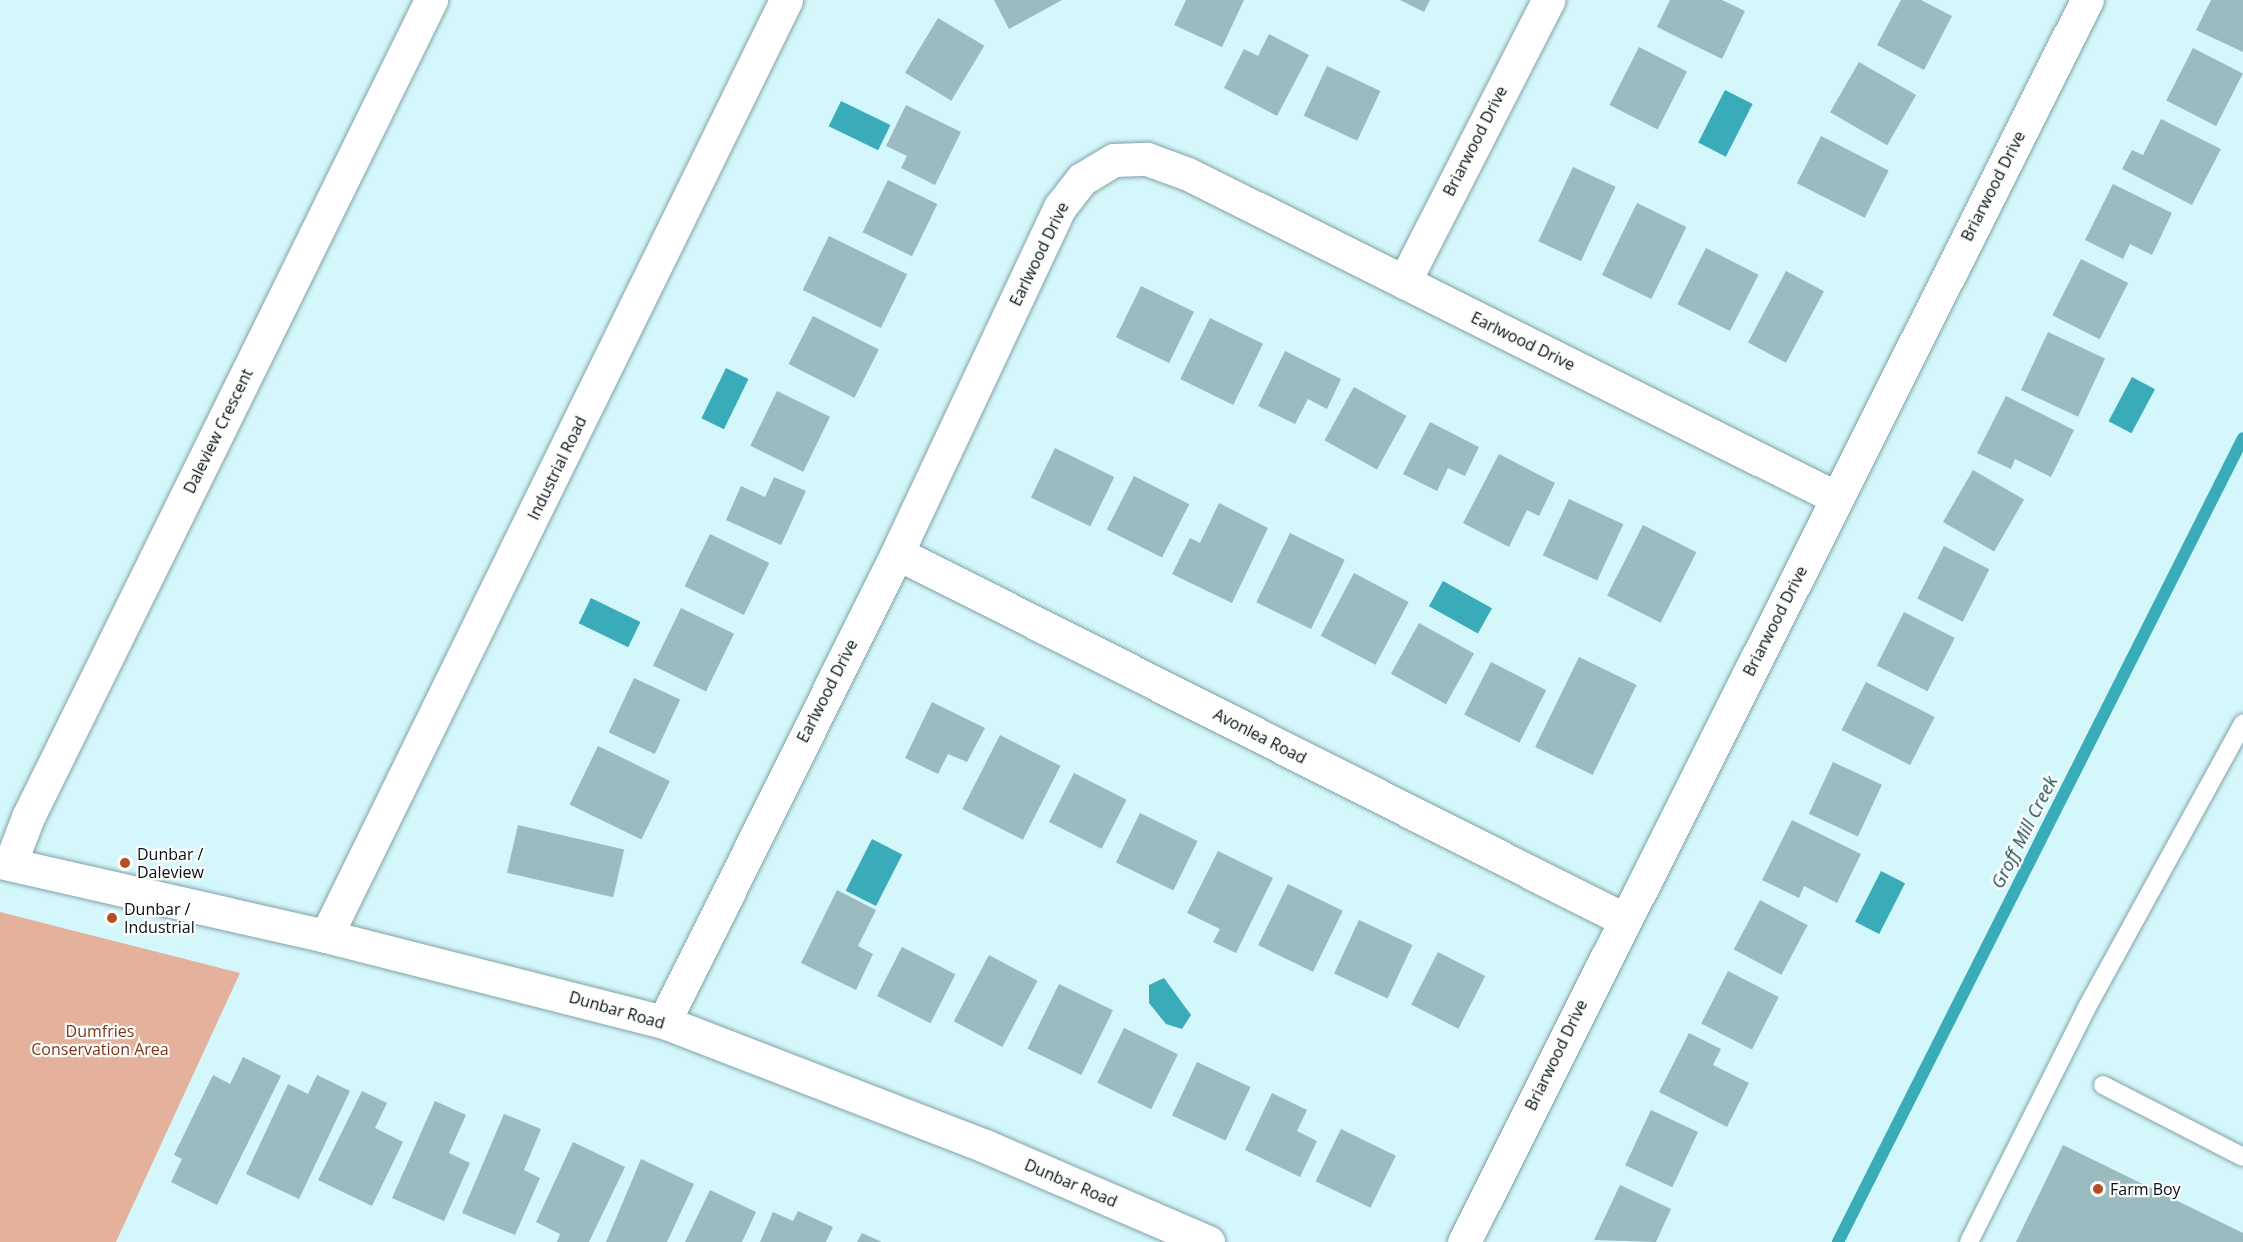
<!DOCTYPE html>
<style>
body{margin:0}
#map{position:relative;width:2243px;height:1242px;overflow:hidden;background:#d4f7fc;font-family:"Open Sans",sans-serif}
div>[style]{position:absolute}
.green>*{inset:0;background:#e4b19c}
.water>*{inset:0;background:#39abb9;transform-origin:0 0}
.stream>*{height:12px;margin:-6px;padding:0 6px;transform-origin:6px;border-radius:6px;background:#39abb9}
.building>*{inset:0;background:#9abcc0;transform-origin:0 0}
.roads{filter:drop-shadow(0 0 2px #82a2a7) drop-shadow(0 0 2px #82a2a7)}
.service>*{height:18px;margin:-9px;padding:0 9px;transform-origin:9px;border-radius:9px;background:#fff}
.minor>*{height:33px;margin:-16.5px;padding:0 16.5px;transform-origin:16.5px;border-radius:16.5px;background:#fff}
.tertiary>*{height:33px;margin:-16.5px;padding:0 16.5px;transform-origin:16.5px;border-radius:16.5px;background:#fff}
.dots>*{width:16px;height:16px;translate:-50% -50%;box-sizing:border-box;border:3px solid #fdfdfd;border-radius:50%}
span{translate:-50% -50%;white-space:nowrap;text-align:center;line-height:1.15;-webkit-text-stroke:4.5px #fdfdfd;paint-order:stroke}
.street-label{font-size:16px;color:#061214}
.poi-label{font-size:16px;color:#061214}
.left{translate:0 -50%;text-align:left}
.park-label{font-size:16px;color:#7b3618}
.water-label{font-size:18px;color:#1e4e54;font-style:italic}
</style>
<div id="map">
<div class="green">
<i style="clip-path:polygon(0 912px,240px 973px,116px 1242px,0 1242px)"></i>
</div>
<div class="water">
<i style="left:1725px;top:90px;width:31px;height:59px;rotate:27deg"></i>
<i style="left:841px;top:101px;width:55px;height:28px;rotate:26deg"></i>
<i style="left:726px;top:368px;width:25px;height:56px;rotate:26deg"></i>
<i style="left:2132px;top:377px;width:26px;height:50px;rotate:28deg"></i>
<i style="left:1443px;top:581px;width:56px;height:29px;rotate:29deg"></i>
<i style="left:591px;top:598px;width:55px;height:28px;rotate:26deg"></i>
<i style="left:872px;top:839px;width:34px;height:58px;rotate:27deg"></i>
<i style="left:1881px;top:871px;width:27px;height:57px;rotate:27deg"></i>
<i style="clip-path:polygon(1164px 978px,1191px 1015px,1182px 1029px,1166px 1024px,1149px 1003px,1149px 985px)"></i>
</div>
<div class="stream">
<i style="left:1838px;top:1242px;width:900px;rotate:-63.26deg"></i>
</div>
<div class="building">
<i style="clip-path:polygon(994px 0,1062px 0,1009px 29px)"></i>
<i style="clip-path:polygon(1186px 0,1244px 0,1222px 47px,1174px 25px)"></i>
<i style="clip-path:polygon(1400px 0,1430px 0,1424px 12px)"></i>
<i style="clip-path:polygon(1670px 0,1722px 0,1745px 11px,1722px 59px,1657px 27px)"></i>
<i style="clip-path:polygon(1901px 0,1921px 0,1952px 16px,1924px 70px,1877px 45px)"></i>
<i style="clip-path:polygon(2211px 0,2243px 0,2243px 52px,2196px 30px)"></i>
<i style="left:938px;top:18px;width:54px;height:64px;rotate:31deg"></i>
<i style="clip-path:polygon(1269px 34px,1309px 55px,1277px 116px,1224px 88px,1244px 49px,1258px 56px)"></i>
<i style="left:1639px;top:47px;width:54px;height:65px;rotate:27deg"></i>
<i style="left:2193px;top:48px;width:56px;height:59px;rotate:27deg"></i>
<i style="left:1859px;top:62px;width:66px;height:58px;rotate:30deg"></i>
<i style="left:1327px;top:66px;width:59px;height:55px;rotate:25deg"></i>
<i style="clip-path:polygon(906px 105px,961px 132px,935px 185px,901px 168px,907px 156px,886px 146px)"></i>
<i style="clip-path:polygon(2161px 119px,2221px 149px,2192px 205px,2122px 169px,2132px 150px,2143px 155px)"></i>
<i style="left:1821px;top:136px;width:76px;height:53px;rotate:27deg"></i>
<i style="left:1573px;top:167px;width:47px;height:82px;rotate:25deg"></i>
<i style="left:888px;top:180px;width:55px;height:58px;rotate:26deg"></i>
<i style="clip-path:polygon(2113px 184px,2172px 213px,2152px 255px,2130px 244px,2123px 259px,2085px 240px)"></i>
<i style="left:1637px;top:203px;width:55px;height:80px;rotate:26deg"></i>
<i style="left:829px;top:236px;width:87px;height:60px;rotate:26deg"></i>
<i style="left:1706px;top:248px;width:59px;height:63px;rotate:27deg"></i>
<i style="left:2081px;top:259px;width:53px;height:63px;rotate:27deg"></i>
<i style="left:1786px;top:271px;width:43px;height:81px;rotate:28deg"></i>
<i style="left:1141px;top:286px;width:59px;height:57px;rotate:26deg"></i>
<i style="left:813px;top:316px;width:74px;height:54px;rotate:27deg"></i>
<i style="left:1210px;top:318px;width:59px;height:68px;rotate:26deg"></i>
<i style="left:2048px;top:332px;width:63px;height:64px;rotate:25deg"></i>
<i style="clip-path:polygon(1285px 351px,1341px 379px,1327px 409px,1308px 399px,1295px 424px,1258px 406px)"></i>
<i style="left:1354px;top:387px;width:60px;height:61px;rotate:29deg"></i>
<i style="left:777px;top:391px;width:59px;height:61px;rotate:26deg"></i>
<i style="clip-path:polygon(2006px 396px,2074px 430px,2051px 477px,2015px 459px,2011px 469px,1977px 453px)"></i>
<i style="clip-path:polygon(1430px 422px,1479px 447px,1465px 476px,1448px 468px,1437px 491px,1403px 474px)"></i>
<i style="left:1055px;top:448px;width:66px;height:55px;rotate:26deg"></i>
<i style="clip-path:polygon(1499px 454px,1555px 483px,1539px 516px,1527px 510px,1509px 547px,1463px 523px)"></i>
<i style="left:1973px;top:470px;width:59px;height:60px;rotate:30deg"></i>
<i style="left:1134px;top:476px;width:62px;height:60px;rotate:27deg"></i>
<i style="clip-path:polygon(774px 477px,806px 491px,781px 545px,726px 520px,741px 486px,765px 497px)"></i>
<i style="left:1569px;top:499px;width:60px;height:62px;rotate:25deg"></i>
<i style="clip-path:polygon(1219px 503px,1268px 528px,1232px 603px,1172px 574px,1190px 538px,1200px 543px)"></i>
<i style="left:1643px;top:525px;width:60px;height:79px;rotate:27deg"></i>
<i style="left:1290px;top:533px;width:61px;height:77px;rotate:26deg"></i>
<i style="left:710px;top:534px;width:66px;height:58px;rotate:26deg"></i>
<i style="left:1944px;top:546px;width:51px;height:59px;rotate:27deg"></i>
<i style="left:1354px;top:573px;width:62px;height:71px;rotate:28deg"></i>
<i style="left:681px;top:608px;width:59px;height:64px;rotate:26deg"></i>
<i style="left:1904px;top:612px;width:57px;height:60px;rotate:27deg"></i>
<i style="left:1419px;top:623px;width:63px;height:58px;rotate:29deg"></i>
<i style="left:1579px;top:657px;width:64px;height:100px;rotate:26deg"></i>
<i style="left:1491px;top:662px;width:62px;height:59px;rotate:27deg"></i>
<i style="left:634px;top:678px;width:51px;height:60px;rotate:25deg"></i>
<i style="left:1866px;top:682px;width:77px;height:54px;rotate:27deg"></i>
<i style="clip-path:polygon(932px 702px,985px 728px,967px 762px,948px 754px,938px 774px,905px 758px)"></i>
<i style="left:1000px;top:735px;width:68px;height:83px;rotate:27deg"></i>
<i style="left:598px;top:746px;width:80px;height:65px;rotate:26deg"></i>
<i style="left:1833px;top:762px;width:54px;height:57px;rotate:25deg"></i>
<i style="left:1074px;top:773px;width:59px;height:55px;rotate:27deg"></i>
<i style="left:1140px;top:813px;width:64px;height:55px;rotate:26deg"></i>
<i style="clip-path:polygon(1792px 820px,1861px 854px,1837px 903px,1804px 886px,1799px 898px,1762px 880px)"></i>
<i style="left:518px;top:825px;width:109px;height:49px;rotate:13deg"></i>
<i style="clip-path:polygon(1218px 851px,1273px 878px,1236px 953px,1213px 942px,1220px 929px,1187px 913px)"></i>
<i style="left:1288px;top:884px;width:61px;height:68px;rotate:26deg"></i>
<i style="clip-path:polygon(837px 890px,876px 910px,858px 946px,873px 954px,856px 990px,801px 963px)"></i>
<i style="left:1760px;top:900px;width:54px;height:56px;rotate:28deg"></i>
<i style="left:1359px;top:920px;width:59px;height:59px;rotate:25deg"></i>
<i style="left:902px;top:947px;width:60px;height:55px;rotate:27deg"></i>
<i style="left:1438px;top:952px;width:53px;height:59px;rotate:27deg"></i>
<i style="left:989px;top:955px;width:55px;height:75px;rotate:28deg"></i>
<i style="left:1728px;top:971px;width:57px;height:59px;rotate:27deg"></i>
<i style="left:1059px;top:984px;width:60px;height:72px;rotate:26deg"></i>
<i style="left:1124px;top:1028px;width:60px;height:61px;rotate:26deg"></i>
<i style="clip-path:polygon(1689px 1033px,1721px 1049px,1713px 1065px,1749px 1083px,1727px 1127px,1659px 1092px)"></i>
<i style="clip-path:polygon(243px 1057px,281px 1076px,217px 1205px,171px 1182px,182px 1159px,174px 1155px,213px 1075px,230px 1084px)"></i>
<i style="left:1197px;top:1062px;width:59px;height:59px;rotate:25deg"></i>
<i style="clip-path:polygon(317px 1075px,350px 1091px,299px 1199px,246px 1174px,288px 1084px,308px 1094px)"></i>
<i style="clip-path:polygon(362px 1091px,387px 1103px,375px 1128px,403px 1142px,372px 1206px,318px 1180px)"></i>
<i style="clip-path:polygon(1272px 1093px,1307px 1110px,1297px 1131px,1317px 1141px,1300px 1177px,1245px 1150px)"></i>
<i style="clip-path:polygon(435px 1101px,466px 1115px,449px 1153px,470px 1163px,444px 1221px,392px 1198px)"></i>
<i style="left:1651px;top:1110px;width:52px;height:61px;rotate:25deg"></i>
<i style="clip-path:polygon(504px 1114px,541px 1129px,524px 1170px,540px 1178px,515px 1235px,462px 1213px)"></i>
<i style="left:1341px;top:1129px;width:61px;height:58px;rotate:26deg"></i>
<i style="clip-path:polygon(573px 1142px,625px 1167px,589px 1242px,557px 1242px,560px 1234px,536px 1222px)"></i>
<i style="clip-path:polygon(2063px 1145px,2243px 1233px,2243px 1242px,2016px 1242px)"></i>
<i style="clip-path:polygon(641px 1159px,694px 1184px,667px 1242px,606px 1242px)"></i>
<i style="clip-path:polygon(1620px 1185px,1671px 1209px,1656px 1242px,1594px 1240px)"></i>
<i style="clip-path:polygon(710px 1190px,756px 1212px,742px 1242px,685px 1242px)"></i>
<i style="clip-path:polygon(798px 1211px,833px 1227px,826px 1242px,760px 1242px,773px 1212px,793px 1221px)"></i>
<i style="clip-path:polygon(862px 1233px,882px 1242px,857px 1242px)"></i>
</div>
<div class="roads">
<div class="service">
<i style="left:2103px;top:1085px;width:157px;rotate:27.2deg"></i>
<i style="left:1969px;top:1242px;width:261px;rotate:-63.3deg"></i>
<i style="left:2086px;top:1009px;width:326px;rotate:-61.2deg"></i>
</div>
<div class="minor">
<i style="left:1404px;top:282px;width:317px;rotate:-62.9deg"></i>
<i style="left:897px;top:553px;width:813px;rotate:26.75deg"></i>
<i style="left:10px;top:864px;width:50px;rotate:-69deg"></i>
<i style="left:28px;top:817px;width:911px;rotate:-63.74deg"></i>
<i style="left:326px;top:936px;width:1043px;rotate:-63.83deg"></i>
<i style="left:664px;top:1022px;width:524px;rotate:-63.58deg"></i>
<i style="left:897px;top:553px;width:382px;rotate:-64.8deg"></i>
<i style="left:1060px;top:207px;width:36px;rotate:-52deg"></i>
<i style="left:1082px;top:179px;width:37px;rotate:-31deg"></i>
<i style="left:1114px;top:160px;width:33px;rotate:-2deg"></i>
<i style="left:1147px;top:159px;width:44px;rotate:20.1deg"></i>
<i style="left:1188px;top:174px;width:725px;rotate:26.53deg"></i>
<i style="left:1464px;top:1242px;width:1389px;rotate:-63.36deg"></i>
</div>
<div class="tertiary">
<i style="left:0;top:862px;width:334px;rotate:12.8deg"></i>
<i style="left:326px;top:936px;width:349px;rotate:14.3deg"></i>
<i style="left:664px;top:1022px;width:344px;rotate:21.1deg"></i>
<i style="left:985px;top:1146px;width:243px;rotate:23.3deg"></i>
</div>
</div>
<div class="dots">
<i style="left:125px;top:863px;background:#b44f21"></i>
<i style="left:112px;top:918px;background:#b44f21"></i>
<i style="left:2098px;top:1189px;background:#b44f21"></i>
</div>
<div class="street-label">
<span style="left:1475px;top:141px;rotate:-63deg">Briarwood Drive</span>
<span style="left:1993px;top:186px;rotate:-63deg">Briarwood Drive</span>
<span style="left:1039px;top:254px;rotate:-64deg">Earlwood Drive</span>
<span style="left:1523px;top:341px;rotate:26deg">Earlwood Drive</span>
<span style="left:218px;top:431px;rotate:-64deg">Daleview Crescent</span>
<span style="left:557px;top:468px;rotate:-64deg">Industrial Road</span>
<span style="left:1775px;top:621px;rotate:-63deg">Briarwood Drive</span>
<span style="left:827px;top:691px;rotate:-63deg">Earlwood Drive</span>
<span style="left:1260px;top:736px;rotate:27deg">Avonlea Road</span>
<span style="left:617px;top:1010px;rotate:16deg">Dunbar Road</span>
<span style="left:1556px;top:1055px;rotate:-64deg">Briarwood Drive</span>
<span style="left:1071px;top:1183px;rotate:23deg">Dunbar Road</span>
</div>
<div class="poi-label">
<span class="left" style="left:137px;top:863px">Dunbar /<br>Daleview</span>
<span class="left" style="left:124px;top:918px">Dunbar /<br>Industrial</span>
<span class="left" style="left:2110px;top:1189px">Farm Boy</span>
</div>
<div class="park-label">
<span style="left:100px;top:1040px">Dumfries<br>Conservation Area</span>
</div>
<div class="water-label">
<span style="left:2024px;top:832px;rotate:-63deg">Groff Mill Creek</span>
</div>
</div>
